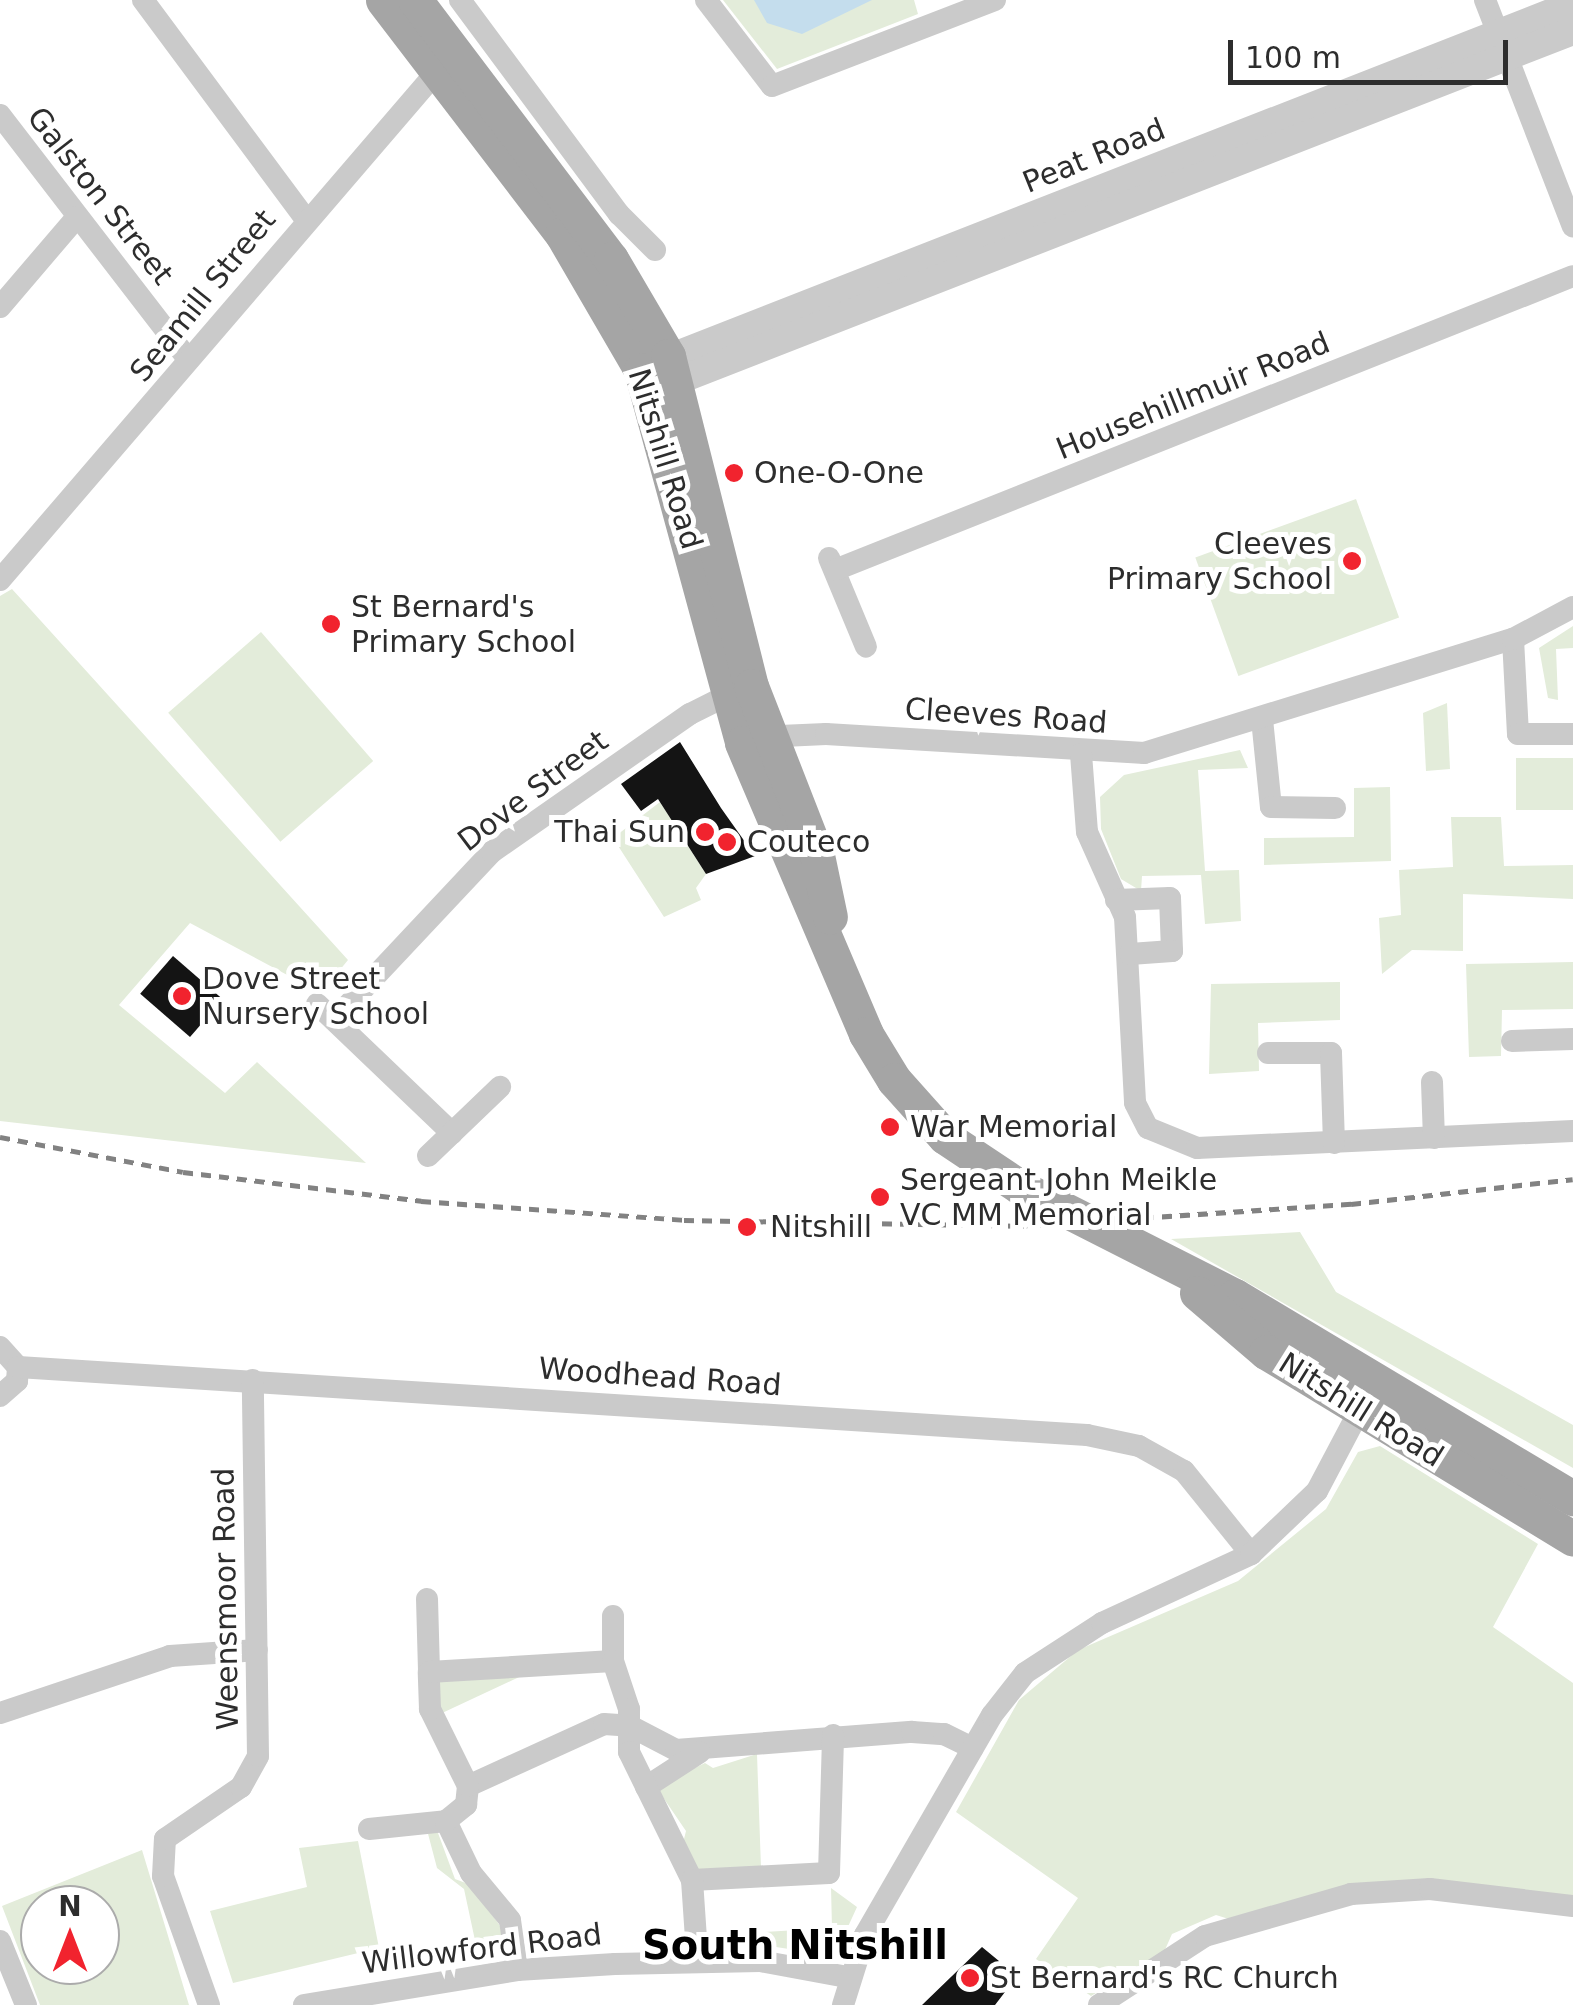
<!DOCTYPE html>
<style>
body{margin:0}
#map{position:relative;width:1573px;height:2005px;overflow:hidden;background:#fff;font-family:"DejaVu Sans",sans-serif}
div>[style]{position:absolute}
.green>*{inset:0;background:#e3ecda;transform-origin:0 0}
.water>*{inset:0;background:#c4dded}
.building>*{inset:0;background:#141414;transform-origin:0 0}
.minor>*{height:22px;margin:-11px;padding:0 11px;transform-origin:11px;border-radius:11px;background:#cacaca}
.tertiary>*{height:28px;margin:-14px;padding:0 14px;transform-origin:14px;border-radius:14px;background:#cacaca}
.primary>*{height:35px;margin:-17.5px;padding:0 17.5px;transform-origin:17.5px;border-radius:17.5px;background:#a5a5a5}
.rail>*{height:5px;margin-top:-2.5px;transform-origin:0;background:repeating-linear-gradient(90deg,#828282 0 10px,transparent 0 18px)}
.dots>*{width:28px;height:28px;translate:-50% -50%;box-sizing:border-box;border:5px solid #fff;border-radius:50%}
span{translate:-50% -50%;white-space:nowrap;text-align:center;line-height:1.15;-webkit-text-stroke:10px #fff;paint-order:stroke}
.street-label{font-size:30px;color:#2d2d2d}
.poi-label{font-size:30px;color:#2d2d2d}
.left{translate:0 -50%;text-align:left}
.right{translate:-100% -50%;text-align:right}
.district-label{font-size:40px;color:#000;font-weight:700}
.north{position:absolute;left:20px;top:1885px;width:100px;height:100px;box-sizing:border-box;background:#fff;border:2px solid #ababab;border-radius:50%;rotate:0deg;font-size:28px;font-weight:700;line-height:40px;text-align:center;color:#2d2d2d}
.north::after{content:'';display:block;margin:auto;width:35px;height:45px;background:#f1232e;clip-path:polygon(50% 0,100% 100%,50% 72%,0 100%)}
.scale{position:absolute;left:1228px;top:40px;width:280px;height:45px;box-sizing:border-box;border:5px solid #2d2d2d;border-top:0;padding-left:12px;font-size:30px;line-height:35px;white-space:nowrap;color:#2d2d2d;-webkit-text-stroke:8px #fff;paint-order:stroke}
</style>
<div id="map">
<div class="green">
<i style="clip-path:polygon(723px 0,914px 0,918px 14px,777px 69px)"></i>
<i style="left:1356px;top:499px;width:126px;height:171px;rotate:70deg"></i>
<i style="clip-path:polygon(12px 589px,348px 960px,321px 993px,190px 923px,119px 1005px,225px 1093px,257px 1062px,366px 1163px,0 1121px,0 596px)"></i>
<i style="clip-path:polygon(1573px 626px,1573px 648px,1556px 649px,1558px 700px,1548px 698px,1539px 648px)"></i>
<i style="left:261px;top:632px;width:171px;height:123px;rotate:49deg"></i>
<i style="clip-path:polygon(1447px 703px,1450px 769px,1426px 771px,1423px 713px)"></i>
<i style="clip-path:polygon(1240px 750px,1248px 768px,1198px 770px,1205px 871px,1239px 870px,1241px 921px,1205px 924px,1201px 875px,1142px 876px,1141px 891px,1121px 879px,1101px 829px,1100px 797px,1124px 775px)"></i>
<i style="left:1573px;top:758px;width:52px;height:57px;rotate:90deg"></i>
<i style="clip-path:polygon(1390px 787px,1391px 861px,1264px 865px,1264px 838px,1354px 837px,1354px 788px)"></i>
<i style="clip-path:polygon(660px 802px,706px 874px,696px 888px,701px 900px,664px 917px,613px 838px)"></i>
<i style="clip-path:polygon(1451px 817px,1501px 817px,1504px 866px,1573px 865px,1573px 899px,1463px 894px,1463px 951px,1412px 950px,1382px 974px,1379px 918px,1401px 915px,1399px 870px,1453px 867px)"></i>
<i style="clip-path:polygon(1573px 962px,1573px 1009px,1502px 1010px,1501px 1056px,1469px 1057px,1466px 964px)"></i>
<i style="clip-path:polygon(1340px 982px,1340px 1020px,1258px 1023px,1259px 1071px,1209px 1074px,1211px 984px)"></i>
<i style="clip-path:polygon(1300px 1232px,1336px 1292px,1573px 1425px,1573px 1468px,1171px 1239px)"></i>
<i style="clip-path:polygon(1380px 1446px,1538px 1544px,1493px 1627px,1573px 1683px,1573px 1899px,1436px 1882px,1232px 1920px,1216px 1915px,1172px 1934px,1164px 1952px,1091px 1996px,1036px 1959px,1078px 1898px,956px 1812px,1019px 1700px,1078px 1650px,1238px 1581px,1326px 1509px,1358px 1452px)"></i>
<i style="clip-path:polygon(530px 1672px,440px 1714px,438px 1682px)"></i>
<i style="clip-path:polygon(757px 1754px,761px 1868px,696px 1871px,683px 1843px,686px 1831px,656px 1787px,705px 1763px,713px 1768px)"></i>
<i style="clip-path:polygon(427px 1830px,438px 1833px,455px 1879px,471px 1885px,503px 1930px,505px 1946px,494px 1957px,479px 1959px,464px 1889px,437px 1868px)"></i>
<i style="clip-path:polygon(358px 1841px,379px 1948px,233px 1983px,210px 1911px,307px 1887px,299px 1848px)"></i>
<i style="clip-path:polygon(evenodd,142px 1850px,189px 2005px,40px 2005px,2px 1906px,142px 1850px,40px 1905px,100px 1905px,100px 1965px,40px 1965px,40px 1905px)"></i>
<i style="clip-path:polygon(831px 1888px,857px 1907px,841px 1942px,815px 1953px,763px 1945px,764px 1932px,832px 1928px)"></i>
</div>
<div class="water">
<i style="clip-path:polygon(754px 0,872px 0,802px 34px,767px 23px)"></i>
</div>
<div class="building">
<i style="clip-path:polygon(680px 742px,721px 808px,755px 856px,706px 874px,658px 799px,641px 811px,621px 784px)"></i>
<i style="left:173px;top:956px;width:66px;height:50px;rotate:41deg"></i>
<i style="clip-path:polygon(982px 1947px,1005px 1966px,992px 1982px,1005px 1992px,995px 2005px,922px 2005px)"></i>
</div>
<div class="minor">
<i style="left:143px;top:0;width:272px;rotate:53.4deg"></i>
<i style="left:460px;top:0;width:267px;rotate:53.4deg"></i>
<i style="left:619px;top:214px;width:51px;rotate:45deg"></i>
<i style="left:706px;top:0;width:108px;rotate:52.5deg"></i>
<i style="left:772px;top:86px;width:239px;rotate:-21.1deg"></i>
<i style="left:1485px;top:0;width:243px;rotate:68.8deg"></i>
<i style="left:0;top:115px;width:309px;rotate:52.4deg"></i>
<i style="left:0;top:307px;width:118px;rotate:-49.5deg"></i>
<i style="left:829px;top:558px;width:96px;rotate:67.4deg"></i>
<i style="left:835px;top:570px;width:794px;rotate:-21.72deg"></i>
<i style="left:0;top:580px;width:684px;rotate:-49.33deg"></i>
<i style="left:1513px;top:639px;width:95px;rotate:87deg"></i>
<i style="left:1518px;top:734px;width:55px"></i>
<i style="left:1262px;top:719px;width:88px;rotate:84.2deg"></i>
<i style="left:1271px;top:807px;width:64px;rotate:0.9deg"></i>
<i style="left:759px;top:737px;width:67px;rotate:-2.6deg"></i>
<i style="left:826px;top:734px;width:319px;rotate:3.4deg"></i>
<i style="left:1144px;top:753px;width:386px;rotate:-17.2deg"></i>
<i style="left:1513px;top:639px;width:68px;rotate:-28.1deg"></i>
<i style="left:1081px;top:754px;width:78px;rotate:85.6deg"></i>
<i style="left:1087px;top:832px;width:93px;rotate:65.9deg"></i>
<i style="left:1125px;top:917px;width:186px;rotate:86.9deg"></i>
<i style="left:1135px;top:1103px;width:28px;rotate:63deg"></i>
<i style="left:1148px;top:1128px;width:53px;rotate:22.2deg"></i>
<i style="left:1197px;top:1148px;width:376px;rotate:-2.6deg"></i>
<i style="left:1116px;top:900px;width:54px;rotate:-2.1deg"></i>
<i style="left:1170px;top:898px;width:53px;rotate:87.8deg"></i>
<i style="left:1172px;top:951px;width:42px;rotate:175.9deg"></i>
<i style="left:317px;top:1004px;width:187px;rotate:43.7deg"></i>
<i style="left:334px;top:1020px;width:231px;rotate:-46.8deg"></i>
<i style="left:492px;top:852px;width:241px;rotate:-34.9deg"></i>
<i style="left:690px;top:714px;width:54px;rotate:-26.6deg"></i>
<i style="left:1512px;top:1041px;width:61px;rotate:-1.9deg"></i>
<i style="left:1268px;top:1053px;width:63px"></i>
<i style="left:1331px;top:1053px;width:90px;rotate:88.1deg"></i>
<i style="left:1432px;top:1082px;width:56px;rotate:88deg"></i>
<i style="left:428px;top:1156px;width:100px;rotate:-43.8deg"></i>
<i style="left:0;top:1347px;width:27px;rotate:48deg"></i>
<i style="left:18px;top:1367px;width:14px;rotate:94deg"></i>
<i style="left:17px;top:1381px;width:23px;rotate:139deg"></i>
<i style="left:18px;top:1367px;width:1071px;rotate:3.64deg"></i>
<i style="left:1087px;top:1435px;width:53px;rotate:11.9deg"></i>
<i style="left:1139px;top:1446px;width:51px;rotate:29.1deg"></i>
<i style="left:1184px;top:1471px;width:107px;rotate:51.1deg"></i>
<i style="left:427px;top:1599px;width:73px;rotate:88.4deg"></i>
<i style="left:613px;top:1616px;width:45px;rotate:90deg"></i>
<i style="left:0;top:1713px;width:179px;rotate:-18.5deg"></i>
<i style="left:170px;top:1656px;width:87px;rotate:-3.9deg"></i>
<i style="left:468px;top:1786px;width:149px;rotate:-24.5deg"></i>
<i style="left:604px;top:1724px;width:26px;rotate:4deg"></i>
<i style="left:630px;top:1726px;width:52px;rotate:27.6deg"></i>
<i style="left:676px;top:1750px;width:237px;rotate:-4.4deg"></i>
<i style="left:912px;top:1732px;width:32px;rotate:4deg"></i>
<i style="left:944px;top:1734px;width:32px;rotate:26deg"></i>
<i style="left:646px;top:1787px;width:64px;rotate:-32.9deg"></i>
<i style="left:369px;top:1829px;width:77px;rotate:-5.9deg"></i>
<i style="left:692px;top:1880px;width:137px;rotate:-2.9deg"></i>
<i style="left:829px;top:1873px;width:138px;rotate:-88.3deg"></i>
<i style="left:0;top:1941px;width:69px;rotate:67.9deg"></i>
<i style="left:517px;top:1970px;width:50px;rotate:-98deg"></i>
<i style="left:510px;top:1920px;width:61px;rotate:-129.7deg"></i>
<i style="left:471px;top:1873px;width:58px;rotate:-115.7deg"></i>
<i style="left:446px;top:1821px;width:26px;rotate:-39deg"></i>
<i style="left:466px;top:1805px;width:19px;rotate:-84deg"></i>
<i style="left:468px;top:1786px;width:86px;rotate:-116.3deg"></i>
<i style="left:430px;top:1709px;width:37px;rotate:-92deg"></i>
<i style="left:429px;top:1672px;width:184px;rotate:-3.4deg"></i>
<i style="left:613px;top:1661px;width:51px;rotate:71.6deg"></i>
<i style="left:629px;top:1709px;width:43px;rotate:90deg"></i>
<i style="left:629px;top:1752px;width:143px;rotate:63.8deg"></i>
<i style="left:692px;top:1880px;width:58px;rotate:86.1deg"></i>
<i style="left:209px;top:2005px;width:137px;rotate:-109.6deg"></i>
<i style="left:163px;top:1876px;width:37px;rotate:-87deg"></i>
<i style="left:165px;top:1839px;width:92px;rotate:-34.4deg"></i>
<i style="left:241px;top:1787px;width:35px;rotate:-61deg"></i>
<i style="left:258px;top:1756px;width:376px;rotate:-90.8deg"></i>
<i style="left:304px;top:2005px;width:216px;rotate:-9.3deg"></i>
<i style="left:517px;top:1970px;width:98px;rotate:-3.5deg"></i>
<i style="left:615px;top:1964px;width:145px;rotate:-1.2deg"></i>
<i style="left:760px;top:1961px;width:88px;rotate:10.4deg"></i>
<i style="left:843px;top:2005px;width:73px;rotate:-72.6deg"></i>
<i style="left:865px;top:1935px;width:254px;rotate:-60deg"></i>
<i style="left:992px;top:1715px;width:53px;rotate:-51.8deg"></i>
<i style="left:1025px;top:1673px;width:92px;rotate:-33deg"></i>
<i style="left:1102px;top:1623px;width:164px;rotate:-24.8deg"></i>
<i style="left:1251px;top:1554px;width:91px;rotate:-43.7deg"></i>
<i style="left:1317px;top:1491px;width:103px;rotate:-62.2deg"></i>
<i style="left:1099px;top:2005px;width:126px;rotate:-33.1deg"></i>
<i style="left:1205px;top:1936px;width:152px;rotate:-16deg"></i>
<i style="left:1351px;top:1894px;width:79px;rotate:-3.6deg"></i>
<i style="left:1430px;top:1889px;width:144px;rotate:6.8deg"></i>
</div>
<div class="tertiary">
<i style="left:651px;top:365px;width:990px;rotate:-21.38deg"></i>
<i style="left:659px;top:388px;width:981px;rotate:-21.34deg"></i>
</div>
<div class="primary">
<i style="left:383px;top:0;width:295px;rotate:52.6deg"></i>
<i style="left:562px;top:234px;width:157px;rotate:59.8deg"></i>
<i style="left:641px;top:370px;width:386px;rotate:74.8deg"></i>
<i style="left:742px;top:743px;width:316px;rotate:66.9deg"></i>
<i style="left:866px;top:1034px;width:54px;rotate:58.7deg"></i>
<i style="left:894px;top:1080px;width:76px;rotate:48.2deg"></i>
<i style="left:945px;top:1137px;width:90px;rotate:33.7deg"></i>
<i style="left:1020px;top:1187px;width:241px;rotate:26.9deg"></i>
<i style="left:1235px;top:1296px;width:394px;rotate:30.9deg"></i>
<i style="left:415px;top:0;width:325px;rotate:52.9deg"></i>
<i style="left:611px;top:259px;width:113px;rotate:59.6deg"></i>
<i style="left:668px;top:356px;width:340px;rotate:75.9deg"></i>
<i style="left:751px;top:686px;width:181px;rotate:68.7deg"></i>
<i style="left:817px;top:855px;width:63px;rotate:78.2deg"></i>
<i style="left:1197px;top:1293px;width:91px;rotate:40.5deg"></i>
<i style="left:1266px;top:1352px;width:359px;rotate:31.3deg"></i>
</div>
<div class="rail">
<i style="left:0;top:1137px;width:186px;rotate:10.8deg"></i>
<i style="left:183px;top:1172px;width:240px;rotate:6.9deg"></i>
<i style="left:421px;top:1201px;width:264px;rotate:4.1deg"></i>
<i style="left:684px;top:1220px;width:334px;rotate:1deg"></i>
<i style="left:1018px;top:1226px;width:334px;rotate:-3.8deg"></i>
<i style="left:1351px;top:1204px;width:223px;rotate:-6.4deg"></i>
</div>
<div class="dots">
<i style="left:734px;top:473px;background:#f1232e"></i>
<i style="left:1352px;top:561px;background:#f1232e"></i>
<i style="left:331px;top:624px;background:#f1232e"></i>
<i style="left:705px;top:832px;background:#f1232e"></i>
<i style="left:727px;top:842px;background:#f1232e"></i>
<i style="left:182px;top:996px;background:#f1232e"></i>
<i style="left:890px;top:1127px;background:#f1232e"></i>
<i style="left:880px;top:1197px;background:#f1232e"></i>
<i style="left:747px;top:1227px;background:#f1232e"></i>
<i style="left:970px;top:1978px;background:#f1232e"></i>
</div>
<div class="street-label">
<span style="left:1094px;top:156px;rotate:-22deg">Peat Road</span>
<span style="left:100px;top:196px;rotate:52deg">Galston Street</span>
<span style="left:203px;top:296px;rotate:-51deg">Seamill Street</span>
<span style="left:1193px;top:396px;rotate:-22deg">Househillmuir Road</span>
<span style="left:665px;top:459px;rotate:73deg">Nitshill Road</span>
<span style="left:1006px;top:716px;rotate:4deg">Cleeves Road</span>
<span style="left:533px;top:791px;rotate:-37deg">Dove Street</span>
<span style="left:660px;top:1377px;rotate:4deg">Woodhead Road</span>
<span style="left:1361px;top:1410px;rotate:32deg">Nitshill Road</span>
<span style="left:226px;top:1599px;rotate:-91deg">Weensmoor Road</span>
<span style="left:482px;top:1949px;rotate:-7deg">Willowford Road</span>
</div>
<div class="poi-label">
<span class="left" style="left:754px;top:473px">One-O-One</span>
<span class="right" style="left:1332px;top:561px">Cleeves<br>Primary School</span>
<span class="left" style="left:351px;top:624px">St Bernard's<br>Primary School</span>
<span class="right" style="left:685px;top:832px">Thai Sun</span>
<span class="left" style="left:747px;top:842px">Couteco</span>
<span class="left" style="left:202px;top:996px">Dove Street<br>Nursery School</span>
<span class="left" style="left:910px;top:1127px">War Memorial</span>
<span class="left" style="left:900px;top:1197px">Sergeant John Meikle<br>VC MM Memorial</span>
<span class="left" style="left:770px;top:1227px">Nitshill</span>
<span class="left" style="left:990px;top:1978px">St Bernard's RC Church</span>
</div>
<div class="district-label">
<span style="left:795px;top:1945px">South Nitshill</span>
</div>
<div class="north">N</div>
<div class="scale">100 m</div>
</div>
